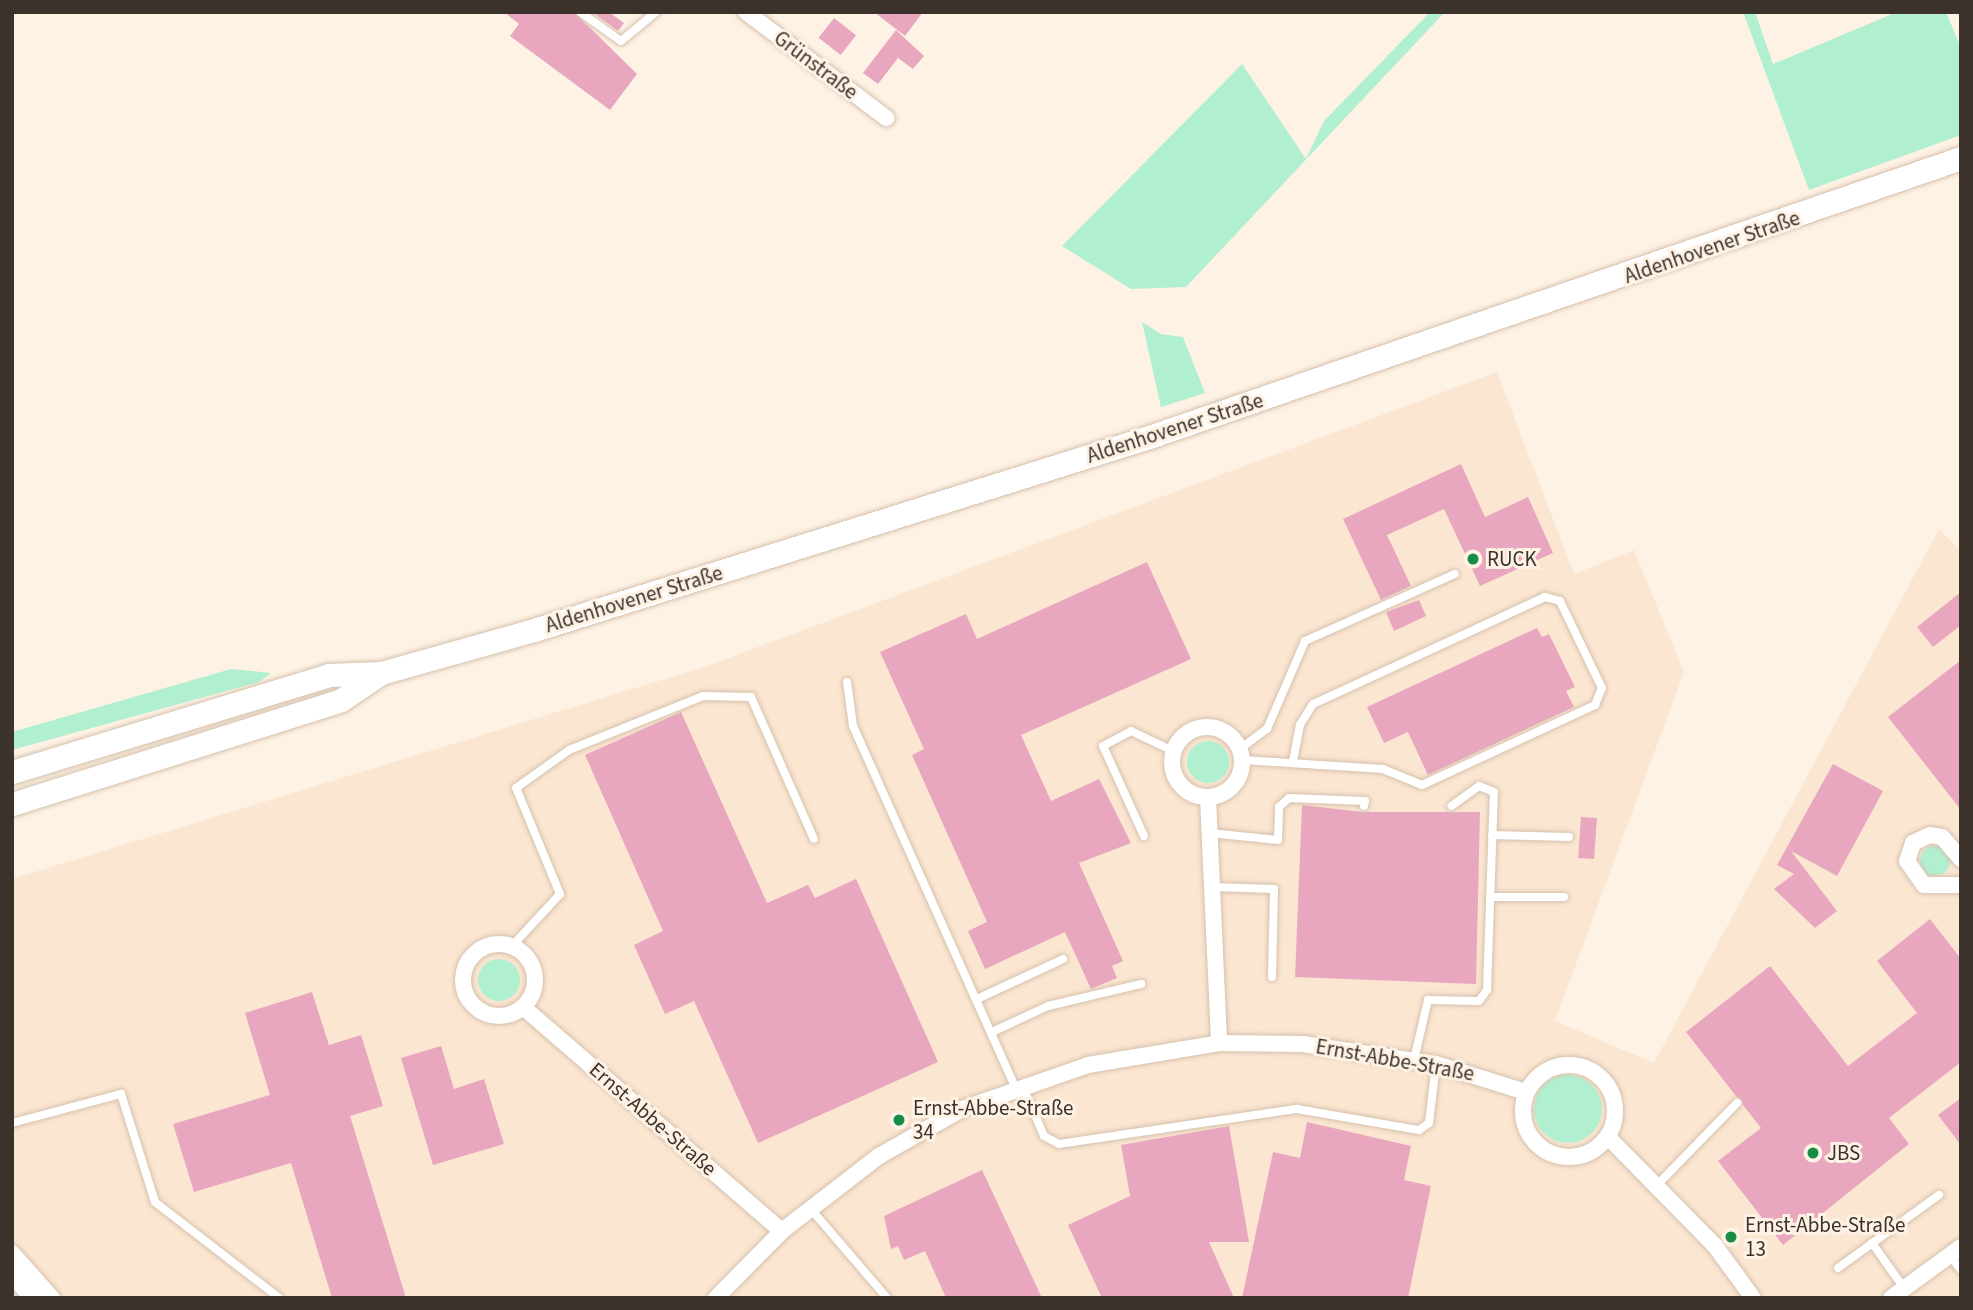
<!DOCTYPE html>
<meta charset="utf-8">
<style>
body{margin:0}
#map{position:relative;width:1973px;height:1310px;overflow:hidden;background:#fef2e5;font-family:"Source Sans 3",sans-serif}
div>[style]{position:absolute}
.built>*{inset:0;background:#fbe6d1}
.green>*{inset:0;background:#b0f0d1}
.round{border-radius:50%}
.building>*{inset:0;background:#e8a7bf;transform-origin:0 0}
.roads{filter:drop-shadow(0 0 2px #d5c1ad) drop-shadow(0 0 2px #d5c1ad)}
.service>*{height:8px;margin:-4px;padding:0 4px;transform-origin:4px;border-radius:4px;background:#fff}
.minor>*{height:16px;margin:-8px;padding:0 8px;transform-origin:8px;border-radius:8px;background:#fff}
.minor>.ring{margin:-8px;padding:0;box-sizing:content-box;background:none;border:16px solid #fff;border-radius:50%}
.secondary>*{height:23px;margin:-11.5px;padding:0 11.5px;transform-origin:11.5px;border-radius:11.5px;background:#fff}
.dots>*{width:19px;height:19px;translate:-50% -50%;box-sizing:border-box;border:4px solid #fef2e5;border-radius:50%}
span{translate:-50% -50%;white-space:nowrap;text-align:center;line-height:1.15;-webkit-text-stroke:6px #fef2e5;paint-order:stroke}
.street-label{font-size:21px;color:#3b332b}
.poi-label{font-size:21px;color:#3b332b}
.left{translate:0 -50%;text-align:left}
.frame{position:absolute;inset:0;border:14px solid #3b332b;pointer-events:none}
</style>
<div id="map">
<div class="built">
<i style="clip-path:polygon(1497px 372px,1574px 574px,1634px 550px,1684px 672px,1555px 1021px,1654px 1063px,1939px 529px,1961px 551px,1961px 1298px,12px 1298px,12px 879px,707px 666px)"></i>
</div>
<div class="green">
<i style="clip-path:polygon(1430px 12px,1445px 12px,1186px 287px,1131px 289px,1062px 246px,1242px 64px,1306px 159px,1324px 121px)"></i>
<i style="clip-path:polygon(1743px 12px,1755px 12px,1773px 64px,1897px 12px,1946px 12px,1961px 48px,1961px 135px,1809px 190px)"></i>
<i style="clip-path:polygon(1142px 322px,1161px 334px,1183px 337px,1205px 393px,1161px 407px)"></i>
<i style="clip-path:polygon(231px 669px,271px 673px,259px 682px,12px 750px,12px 732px)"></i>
<i class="round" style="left:1187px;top:741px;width:42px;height:42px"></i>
<i class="round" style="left:1920px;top:846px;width:30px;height:30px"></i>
<i class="round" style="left:478px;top:959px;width:42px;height:42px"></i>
<i class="round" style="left:1534px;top:1075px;width:68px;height:68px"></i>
</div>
<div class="building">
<i style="clip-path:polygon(504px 12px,574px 12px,637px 74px,610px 110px,510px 36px,519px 24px)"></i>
<i style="clip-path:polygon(592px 12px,609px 12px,624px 23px,618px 31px)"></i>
<i style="clip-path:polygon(874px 12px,923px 12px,905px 36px)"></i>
<i style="left:834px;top:18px;width:28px;height:25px;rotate:38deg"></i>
<i style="clip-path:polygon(896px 30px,924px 56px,913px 69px,898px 58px,878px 84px,863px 73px)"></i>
<i style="clip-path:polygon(1461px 464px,1485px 517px,1528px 497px,1553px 553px,1480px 586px,1444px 509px,1387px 535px,1411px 586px,1381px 600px,1343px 519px)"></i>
<i style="clip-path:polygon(1147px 562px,1191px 659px,1021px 735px,1051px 801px,1099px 779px,1131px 843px,1079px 863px,1123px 961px,1112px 966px,1117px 978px,1091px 989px,1065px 932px,985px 969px,968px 931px,987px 922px,912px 755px,924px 749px,880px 652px,966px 614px,977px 639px)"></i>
<i style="clip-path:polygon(1961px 592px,1961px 625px,1933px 647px,1917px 627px)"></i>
<i style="clip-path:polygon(1419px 600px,1426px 616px,1394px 631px,1386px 612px)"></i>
<i style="clip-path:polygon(1537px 628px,1542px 637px,1549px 634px,1575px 687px,1566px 691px,1574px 707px,1428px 775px,1408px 732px,1384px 743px,1367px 707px)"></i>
<i style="clip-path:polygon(1961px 660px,1961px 810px,1888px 717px)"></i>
<i style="clip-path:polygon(681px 712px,767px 903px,808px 885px,815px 898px,856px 879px,938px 1062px,758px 1143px,694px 1001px,665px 1014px,634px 945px,663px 931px,585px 755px)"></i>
<i style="clip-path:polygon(1833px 764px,1883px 791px,1837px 876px,1791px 851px,1837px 911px,1815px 928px,1774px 889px,1794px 874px,1777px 865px)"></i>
<i style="clip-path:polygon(1302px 805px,1363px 812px,1480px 812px,1476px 984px,1295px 977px)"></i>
<i style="left:1581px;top:817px;width:16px;height:41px;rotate:4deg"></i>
<i style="clip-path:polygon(1930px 919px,1961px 959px,1961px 1062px,1889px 1118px,1909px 1144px,1783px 1245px,1718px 1161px,1761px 1128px,1686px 1032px,1770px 966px,1848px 1066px,1917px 1013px,1877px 961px)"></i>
<i style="clip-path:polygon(312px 992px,329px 1045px,361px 1035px,383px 1106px,350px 1116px,406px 1298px,332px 1298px,291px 1163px,194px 1192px,173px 1124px,270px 1095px,245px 1013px)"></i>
<i style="clip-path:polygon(441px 1046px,454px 1089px,484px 1079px,504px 1144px,433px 1165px,401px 1058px)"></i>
<i style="clip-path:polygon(1961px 1098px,1961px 1145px,1938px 1115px)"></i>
<i style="clip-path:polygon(1307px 1122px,1411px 1146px,1404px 1180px,1431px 1186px,1408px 1298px,1242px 1298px,1273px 1152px,1300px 1158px)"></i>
<i style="clip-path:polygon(1229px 1126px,1249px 1242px,1209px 1242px,1234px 1298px,1102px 1298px,1068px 1225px,1130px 1196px,1121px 1145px)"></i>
<i style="clip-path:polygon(982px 1170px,1042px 1298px,946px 1298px,925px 1251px,904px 1260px,898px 1246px,891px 1249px,884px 1216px)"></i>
</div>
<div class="roads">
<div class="service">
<i style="left:580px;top:12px;width:50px;rotate:35.3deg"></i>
<i style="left:621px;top:41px;width:45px;rotate:-39.6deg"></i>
<i style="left:847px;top:682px;width:44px;rotate:82.2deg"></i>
<i style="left:853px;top:726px;width:398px;rotate:65.8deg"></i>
<i style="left:1240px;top:749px;width:34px;rotate:-37deg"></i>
<i style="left:1267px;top:729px;width:96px;rotate:-66.6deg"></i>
<i style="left:1305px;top:641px;width:164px;rotate:-24.1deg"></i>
<i style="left:1243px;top:760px;width:140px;rotate:3.7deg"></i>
<i style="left:1383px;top:769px;width:42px;rotate:22.3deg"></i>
<i style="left:1422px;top:785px;width:191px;rotate:-24.8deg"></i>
<i style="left:1595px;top:705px;width:18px;rotate:-68deg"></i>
<i style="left:1602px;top:688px;width:97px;rotate:-115.8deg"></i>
<i style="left:1560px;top:601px;width:16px;rotate:-165deg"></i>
<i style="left:1545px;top:597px;width:255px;rotate:155.2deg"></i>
<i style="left:1313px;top:704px;width:25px;rotate:122deg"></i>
<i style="left:1300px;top:725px;width:38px;rotate:101deg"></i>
<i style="left:1210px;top:833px;width:68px;rotate:5.9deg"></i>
<i style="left:1278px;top:840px;width:33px;rotate:-88deg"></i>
<i style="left:1279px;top:807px;width:13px;rotate:-42deg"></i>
<i style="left:1289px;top:798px;width:76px;rotate:2.3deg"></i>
<i style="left:1365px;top:801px;width:5px;rotate:101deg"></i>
<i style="left:1492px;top:835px;width:77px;rotate:1.5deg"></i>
<i style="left:1144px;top:836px;width:99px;rotate:-114.5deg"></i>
<i style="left:1103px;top:746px;width:32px;rotate:-28deg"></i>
<i style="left:1131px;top:731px;width:47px;rotate:25.5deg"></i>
<i style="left:1212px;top:887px;width:62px;rotate:1.8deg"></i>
<i style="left:1274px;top:889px;width:88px;rotate:91.3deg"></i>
<i style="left:1490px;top:897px;width:74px"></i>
<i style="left:511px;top:947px;width:72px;rotate:-47.2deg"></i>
<i style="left:560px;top:894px;width:115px;rotate:-112.5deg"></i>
<i style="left:516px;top:788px;width:65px;rotate:-35.6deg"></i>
<i style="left:569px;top:750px;width:144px;rotate:-21.9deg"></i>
<i style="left:703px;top:696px;width:48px;rotate:1.2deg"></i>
<i style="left:751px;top:697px;width:155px;rotate:66.1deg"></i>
<i style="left:977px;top:999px;width:95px;rotate:-24.9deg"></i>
<i style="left:992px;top:1032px;width:62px;rotate:-24.9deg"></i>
<i style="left:1048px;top:1006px;width:96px;rotate:-13.3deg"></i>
<i style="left:1414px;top:1060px;width:62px;rotate:-76.9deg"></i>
<i style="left:1428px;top:1000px;width:51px;rotate:1.1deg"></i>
<i style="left:1479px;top:1001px;width:14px;rotate:-54deg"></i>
<i style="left:1487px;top:990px;width:198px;rotate:-88deg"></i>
<i style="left:1494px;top:792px;width:16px;rotate:-158deg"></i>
<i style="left:1479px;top:786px;width:34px;rotate:144deg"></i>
<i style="left:1023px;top:1087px;width:53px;rotate:66.8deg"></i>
<i style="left:1044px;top:1136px;width:17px;rotate:28deg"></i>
<i style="left:1059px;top:1144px;width:241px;rotate:-8.4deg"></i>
<i style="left:1297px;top:1109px;width:124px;rotate:9.8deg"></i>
<i style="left:1419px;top:1130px;width:12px;rotate:-35deg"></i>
<i style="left:1429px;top:1123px;width:59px;rotate:-83.2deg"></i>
<i style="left:12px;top:1123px;width:113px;rotate:-14.9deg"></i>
<i style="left:121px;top:1094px;width:113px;rotate:72.5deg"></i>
<i style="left:155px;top:1202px;width:157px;rotate:37.7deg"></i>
<i style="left:1657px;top:1185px;width:115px;rotate:-45.7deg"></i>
<i style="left:809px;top:1207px;width:120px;rotate:49.4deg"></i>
<i style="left:1872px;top:1243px;width:55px;rotate:54.6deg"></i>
<i style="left:1950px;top:1255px;width:19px;rotate:54deg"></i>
<i style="left:1838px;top:1268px;width:125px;rotate:-35.9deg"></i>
</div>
<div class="minor">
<i style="left:746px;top:12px;width:176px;rotate:37.1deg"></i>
<i class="ring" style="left:1172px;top:727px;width:54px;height:54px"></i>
<i style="left:1208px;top:798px;width:245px;rotate:87.4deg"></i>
<i style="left:1961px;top:859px;width:29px;rotate:-131deg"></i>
<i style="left:1942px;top:837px;width:12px;rotate:-171deg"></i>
<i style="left:1930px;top:835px;width:19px;rotate:155deg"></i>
<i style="left:1913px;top:843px;width:19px;rotate:108deg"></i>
<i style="left:1907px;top:861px;width:29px;rotate:55deg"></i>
<i style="left:1924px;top:885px;width:37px"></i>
<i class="ring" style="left:463px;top:944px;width:56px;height:56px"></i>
<i style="left:523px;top:1007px;width:342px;rotate:40.9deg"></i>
<i class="ring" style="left:1523px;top:1065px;width:76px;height:76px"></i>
<i style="left:1608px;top:1137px;width:153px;rotate:45.5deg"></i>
<i style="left:1715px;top:1246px;width:64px;rotate:53.8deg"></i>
<i style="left:12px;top:1253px;width:60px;rotate:48.4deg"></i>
<i style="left:12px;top:1275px;width:30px;rotate:49deg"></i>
<i style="left:716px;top:1298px;width:94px;rotate:-45.4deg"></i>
<i style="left:782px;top:1231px;width:123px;rotate:-37.7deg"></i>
<i style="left:879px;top:1156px;width:95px;rotate:-29.5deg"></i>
<i style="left:962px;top:1109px;width:133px;rotate:-19.2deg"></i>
<i style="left:1088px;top:1065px;width:133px;rotate:-9.5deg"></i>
<i style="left:1219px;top:1043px;width:84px;rotate:0.7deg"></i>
<i style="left:1303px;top:1044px;width:134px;rotate:8.6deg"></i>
<i style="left:1436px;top:1064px;width:94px;rotate:17.3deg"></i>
<i style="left:1891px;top:1298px;width:87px;rotate:-36.1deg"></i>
</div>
<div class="secondary">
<i style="left:12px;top:772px;width:332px;rotate:-17deg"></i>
<i style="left:329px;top:675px;width:52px;rotate:-2.2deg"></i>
<i style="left:381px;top:673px;width:159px;rotate:-15.7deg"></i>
<i style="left:534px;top:630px;width:641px;rotate:-17.42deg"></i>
<i style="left:1146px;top:438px;width:862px;rotate:-18.96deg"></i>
<i style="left:12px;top:804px;width:345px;rotate:-17.5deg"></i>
<i style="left:341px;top:700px;width:48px;rotate:-34deg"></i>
</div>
</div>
<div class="dots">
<i style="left:1473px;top:559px;background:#188b45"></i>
<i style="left:899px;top:1120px;background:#188b45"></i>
<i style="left:1813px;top:1153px;background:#188b45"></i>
<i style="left:1731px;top:1237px;background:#188b45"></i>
</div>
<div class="street-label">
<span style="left:816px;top:65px;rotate:37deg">Grünstraße</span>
<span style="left:1712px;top:247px;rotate:-19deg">Aldenhovener Straße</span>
<span style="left:1175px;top:428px;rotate:-18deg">Aldenhovener Straße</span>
<span style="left:634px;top:599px;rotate:-17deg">Aldenhovener Straße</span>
<span style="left:1395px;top:1060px;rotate:10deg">Ernst-Abbe-Straße</span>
<span style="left:653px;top:1119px;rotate:41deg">Ernst-Abbe-Straße</span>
</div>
<div class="poi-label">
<span class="left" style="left:1487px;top:559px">RUCK</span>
<span class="left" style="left:913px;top:1120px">Ernst-Abbe-Straße<br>34</span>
<span class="left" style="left:1827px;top:1153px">JBS</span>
<span class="left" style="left:1745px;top:1237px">Ernst-Abbe-Straße<br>13</span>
</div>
<div class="frame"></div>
</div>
